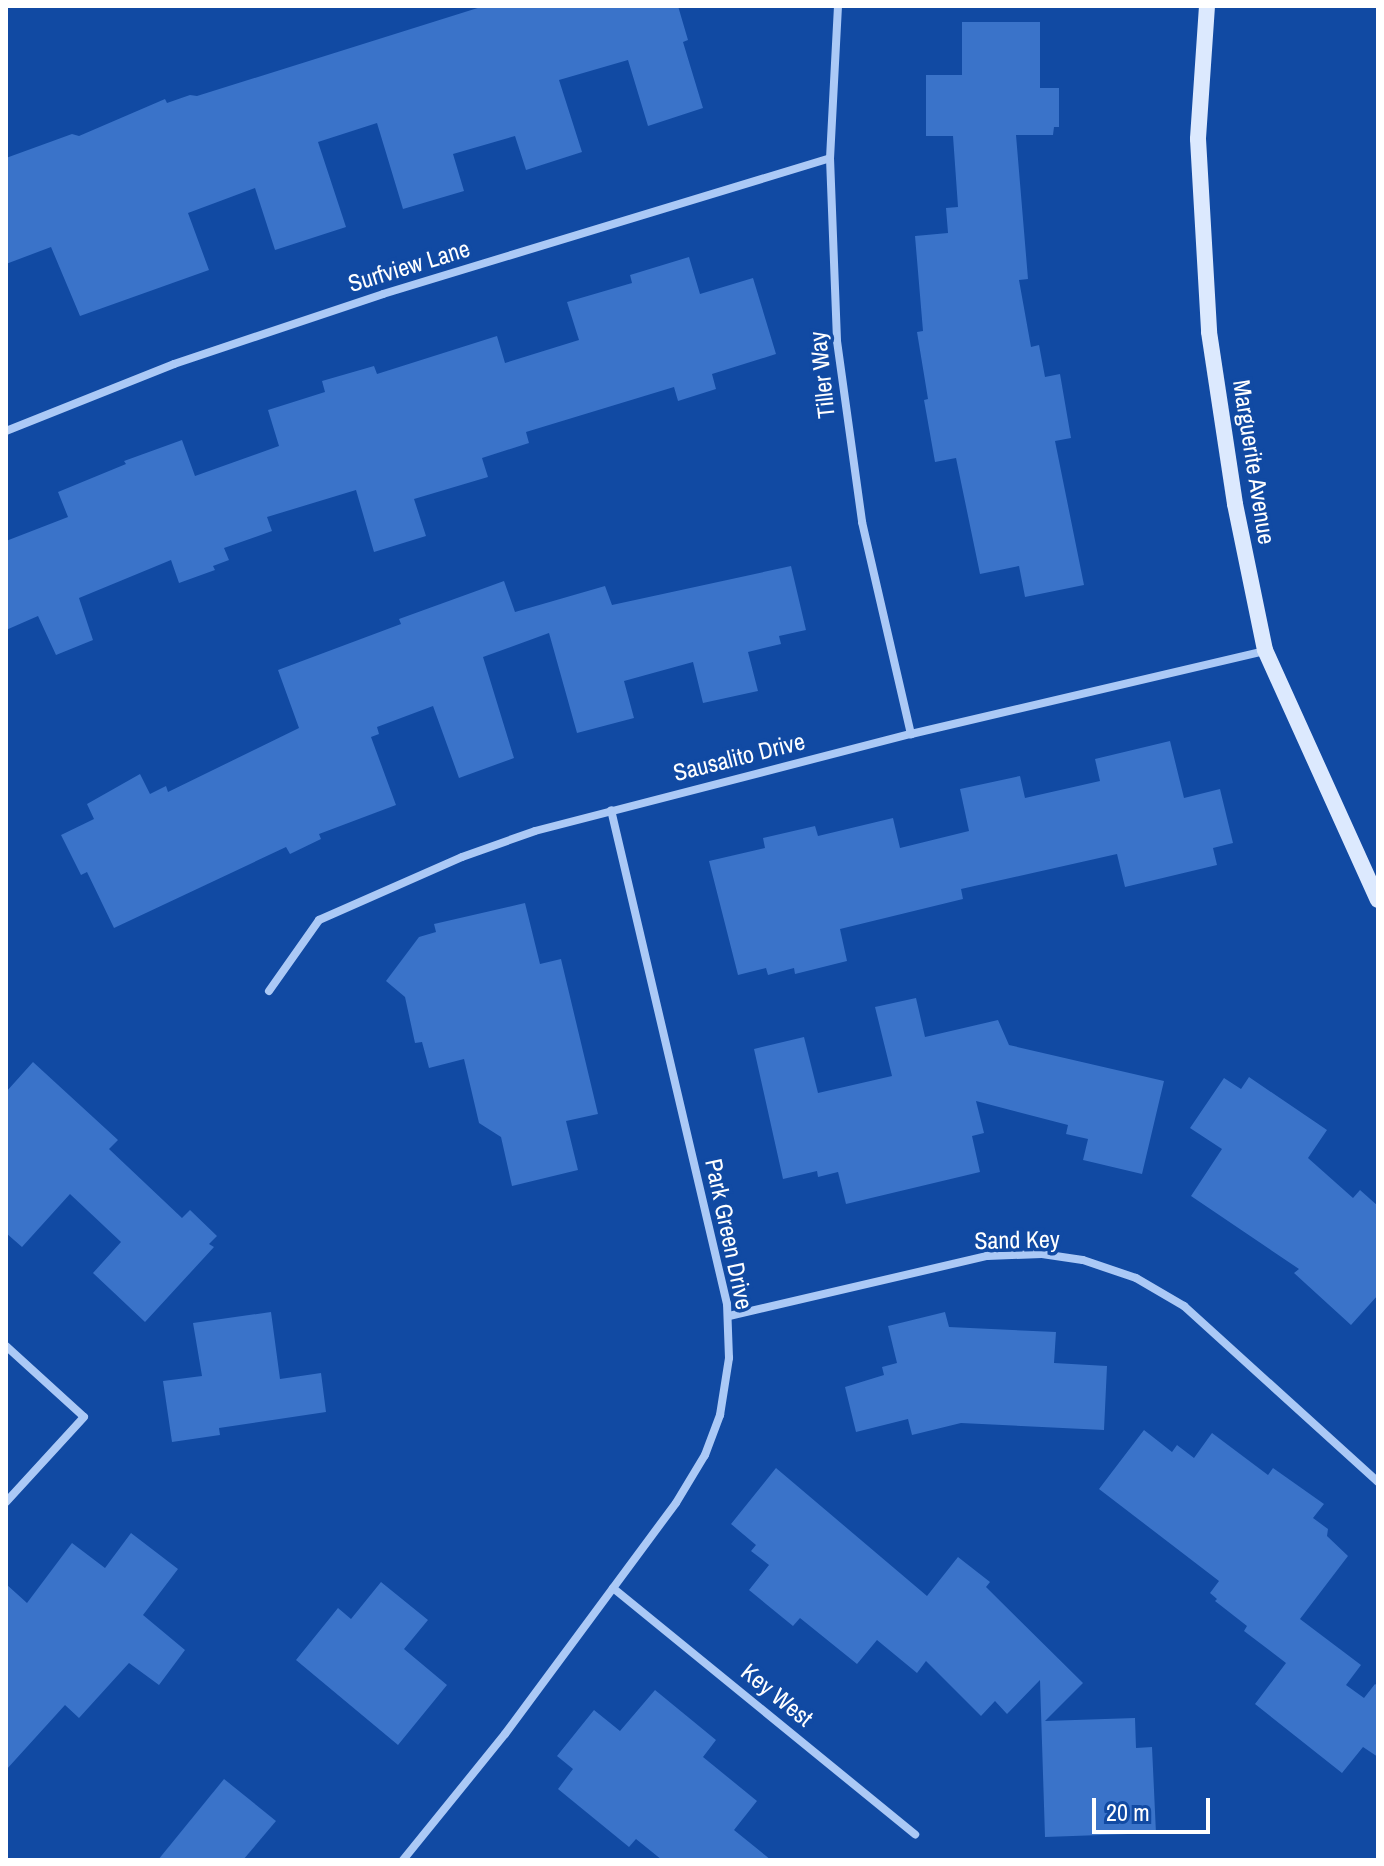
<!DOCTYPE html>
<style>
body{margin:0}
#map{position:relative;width:1384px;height:1866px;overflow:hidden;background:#114aa3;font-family:"Archivo Narrow",sans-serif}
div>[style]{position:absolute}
.building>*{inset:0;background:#3a73c9}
.street>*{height:8px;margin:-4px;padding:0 4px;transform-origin:4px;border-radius:4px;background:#abc9f6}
.secondary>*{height:16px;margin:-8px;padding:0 8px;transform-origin:8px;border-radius:8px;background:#dce9fe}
span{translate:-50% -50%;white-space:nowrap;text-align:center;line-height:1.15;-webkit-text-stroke:7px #114aa3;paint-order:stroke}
.street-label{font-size:24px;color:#fff}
.frame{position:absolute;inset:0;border:8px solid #fff;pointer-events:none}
.scale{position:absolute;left:1092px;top:1798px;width:118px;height:36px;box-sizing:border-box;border:4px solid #fff;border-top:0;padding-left:10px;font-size:24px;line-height:28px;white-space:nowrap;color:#fff;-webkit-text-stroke:6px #114aa3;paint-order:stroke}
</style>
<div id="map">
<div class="building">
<i style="clip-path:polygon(484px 6px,678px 6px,688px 40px,683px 42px,703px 108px,648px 126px,628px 60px,559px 80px,582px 152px,526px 170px,515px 136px,453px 154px,464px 191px,403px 209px,377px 123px,318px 142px,346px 227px,275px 250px,255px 188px,188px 213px,209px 270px,80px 316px,51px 247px,6px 264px,6px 158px,72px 134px,79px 136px,165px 99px,167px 103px,190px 95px,197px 96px)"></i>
<i style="clip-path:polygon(962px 22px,1040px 22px,1040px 88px,1059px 88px,1059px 127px,1054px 127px,1053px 135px,1016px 135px,1028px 279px,1019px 280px,1031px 347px,1039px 345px,1045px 377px,1060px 374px,1071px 438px,1055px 441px,1084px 585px,1025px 597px,1019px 566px,980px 574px,956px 458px,935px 462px,924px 400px,928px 399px,917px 332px,923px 331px,915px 236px,948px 233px,946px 208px,958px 207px,953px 136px,926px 136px,926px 75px,962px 75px)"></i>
<i style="clip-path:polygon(689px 257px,700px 294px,753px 278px,776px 354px,712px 374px,716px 389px,678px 401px,674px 387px,526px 432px,529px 443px,482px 458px,488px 477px,414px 499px,426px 536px,374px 552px,356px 490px,267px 517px,272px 531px,224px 548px,229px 560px,213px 566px,215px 570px,179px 583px,171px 560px,79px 598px,93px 640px,56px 655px,38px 616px,6px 630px,6px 541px,68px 517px,58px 492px,126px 464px,124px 461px,182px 440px,195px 476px,279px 446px,268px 410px,325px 392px,322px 381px,374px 366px,377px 374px,497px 336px,505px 363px,579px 340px,567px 302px,632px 283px,630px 275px)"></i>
<i style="clip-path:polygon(791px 566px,806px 630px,779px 636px,781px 644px,748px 652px,758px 691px,703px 703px,693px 662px,624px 681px,634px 718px,577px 733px,549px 633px,483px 657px,514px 758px,459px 778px,433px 706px,377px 727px,379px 734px,371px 737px,396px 805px,319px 834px,321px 839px,290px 854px,286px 847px,114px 928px,87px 872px,81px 875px,61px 835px,94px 819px,87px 804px,140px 774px,150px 794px,166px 786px,168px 792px,299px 728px,278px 670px,401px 624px,399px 619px,504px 581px,515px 612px,605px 586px,612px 605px)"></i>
<i style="clip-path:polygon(1170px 741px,1184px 798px,1220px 789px,1233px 843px,1213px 848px,1217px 865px,1125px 887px,1117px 854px,961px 889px,963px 899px,840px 929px,847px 961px,795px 974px,794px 968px,768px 975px,766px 968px,738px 975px,709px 861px,765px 848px,763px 838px,815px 826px,818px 836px,893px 818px,900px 848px,969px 831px,960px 789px,1020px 776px,1025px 798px,1100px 781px,1095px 759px)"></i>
<i style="clip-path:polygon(525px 903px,540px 964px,561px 959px,598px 1114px,566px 1121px,578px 1170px,512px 1186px,501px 1137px,479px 1123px,464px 1059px,429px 1068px,422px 1042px,415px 1043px,405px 997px,386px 981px,419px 937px,436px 932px,434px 924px)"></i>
<i style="clip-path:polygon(916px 998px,925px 1037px,998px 1020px,1009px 1045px,1164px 1081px,1142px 1174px,1083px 1160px,1088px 1139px,1066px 1134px,1068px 1125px,976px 1101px,984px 1133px,972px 1136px,980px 1172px,846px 1204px,838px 1172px,818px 1177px,817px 1171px,783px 1179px,754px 1049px,804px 1037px,818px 1093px,892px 1076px,875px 1007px)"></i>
<i style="clip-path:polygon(33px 1062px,118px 1140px,109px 1149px,182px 1218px,190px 1210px,217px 1236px,209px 1244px,214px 1247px,145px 1322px,93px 1273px,121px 1242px,70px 1194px,22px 1247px,6px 1233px,6px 1092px)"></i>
<i style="clip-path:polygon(1249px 1077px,1327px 1130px,1308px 1158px,1353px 1198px,1360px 1190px,1378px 1206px,1378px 1295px,1351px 1325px,1294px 1273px,1299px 1269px,1191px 1196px,1222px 1149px,1190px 1128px,1224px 1078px,1241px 1089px)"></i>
<i style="clip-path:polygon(271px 1312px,280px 1379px,321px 1373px,326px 1412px,219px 1428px,220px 1435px,172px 1442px,163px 1381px,202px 1376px,193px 1323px)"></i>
<i style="clip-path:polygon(945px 1312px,949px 1327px,1056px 1332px,1054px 1363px,1107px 1366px,1104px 1430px,961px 1423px,912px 1435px,908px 1419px,856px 1432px,845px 1387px,884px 1375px,882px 1367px,897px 1363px,888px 1326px)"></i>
<i style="clip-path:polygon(1144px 1430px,1172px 1452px,1177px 1445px,1194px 1458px,1212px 1433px,1268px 1475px,1273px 1468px,1324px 1504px,1313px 1518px,1328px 1529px,1327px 1536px,1348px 1556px,1300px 1619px,1361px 1665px,1346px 1685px,1364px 1698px,1375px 1684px,1378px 1686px,1378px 1757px,1363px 1747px,1342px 1773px,1255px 1704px,1286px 1663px,1244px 1631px,1247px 1626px,1215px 1601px,1217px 1599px,1210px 1593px,1219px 1581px,1099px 1489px)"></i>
<i style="clip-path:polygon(776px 1468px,927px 1596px,958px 1557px,990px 1582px,986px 1587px,1083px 1683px,1045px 1721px,1135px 1718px,1136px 1748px,1152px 1747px,1156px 1833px,1045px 1837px,1040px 1680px,1007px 1714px,995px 1701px,981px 1716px,926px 1661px,917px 1673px,877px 1640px,857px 1664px,800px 1618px,793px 1626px,749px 1590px,769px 1565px,751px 1551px,756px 1545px,731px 1524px)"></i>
<i style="clip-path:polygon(131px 1533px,178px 1569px,143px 1615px,185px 1650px,159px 1685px,129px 1663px,79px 1718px,65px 1705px,6px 1770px,6px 1584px,27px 1603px,72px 1543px,105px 1568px)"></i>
<i style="clip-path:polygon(381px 1582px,428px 1620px,404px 1649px,447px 1685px,398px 1745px,296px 1660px,338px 1608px,351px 1619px)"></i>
<i style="clip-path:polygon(655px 1690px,716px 1740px,703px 1757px,757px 1801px,734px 1830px,771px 1860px,662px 1860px,636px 1839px,629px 1847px,558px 1789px,573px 1769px,557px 1756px,594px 1710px,620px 1731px)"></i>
<i style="clip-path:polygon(224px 1779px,276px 1821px,243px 1860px,158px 1860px)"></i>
</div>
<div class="street">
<i style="left:838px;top:6px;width:152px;rotate:93deg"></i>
<i style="left:830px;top:158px;width:183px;rotate:87.8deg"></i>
<i style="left:837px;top:341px;width:183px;rotate:82.1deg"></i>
<i style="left:862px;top:522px;width:218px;rotate:77deg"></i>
<i style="left:6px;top:431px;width:181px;rotate:-21.7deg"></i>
<i style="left:174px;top:364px;width:220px;rotate:-18.5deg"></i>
<i style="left:383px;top:294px;width:467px;rotate:-16.9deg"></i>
<i style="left:269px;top:991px;width:87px;rotate:-54.8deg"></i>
<i style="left:319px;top:920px;width:156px;rotate:-23.8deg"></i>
<i style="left:462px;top:857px;width:77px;rotate:-19.6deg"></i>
<i style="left:535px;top:831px;width:388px;rotate:-14.5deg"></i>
<i style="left:911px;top:734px;width:364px;rotate:-13.2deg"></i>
<i style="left:729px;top:1316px;width:265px;rotate:-13.1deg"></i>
<i style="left:987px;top:1256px;width:55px;rotate:-2.1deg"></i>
<i style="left:1042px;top:1254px;width:41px;rotate:8.3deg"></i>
<i style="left:1083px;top:1260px;width:56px;rotate:18.8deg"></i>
<i style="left:1136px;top:1278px;width:56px;rotate:30.3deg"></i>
<i style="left:1184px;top:1306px;width:262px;rotate:42.2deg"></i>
<i style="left:6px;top:1346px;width:105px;rotate:42.3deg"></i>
<i style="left:84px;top:1417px;width:115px;rotate:132.5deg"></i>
<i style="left:613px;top:1588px;width:390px;rotate:39.2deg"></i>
<i style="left:403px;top:1860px;width:162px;rotate:-51deg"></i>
<i style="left:505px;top:1734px;width:287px;rotate:-53.5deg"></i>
<i style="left:676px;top:1503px;width:56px;rotate:-58.9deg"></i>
<i style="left:705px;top:1455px;width:43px;rotate:-69.4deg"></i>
<i style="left:720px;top:1415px;width:58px;rotate:-81deg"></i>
<i style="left:729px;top:1358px;width:54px;rotate:-92.1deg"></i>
<i style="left:727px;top:1304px;width:507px;rotate:-103.21deg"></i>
</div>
<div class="secondary">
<i style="left:1207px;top:6px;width:133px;rotate:93.9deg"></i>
<i style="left:1198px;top:139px;width:193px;rotate:86.7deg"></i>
<i style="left:1209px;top:332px;width:174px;rotate:81.4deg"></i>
<i style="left:1235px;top:504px;width:149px;rotate:78.4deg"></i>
<i style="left:1265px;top:650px;width:274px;rotate:65.7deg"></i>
</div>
<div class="street-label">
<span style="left:409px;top:266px;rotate:-17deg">Surfview Lane</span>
<span style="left:822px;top:375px;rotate:-96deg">Tiller Way</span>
<span style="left:1254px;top:462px;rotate:81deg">Marguerite Avenue</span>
<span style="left:739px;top:757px;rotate:-14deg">Sausalito Drive</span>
<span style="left:729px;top:1234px;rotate:78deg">Park Green Drive</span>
<span style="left:1017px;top:1240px;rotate:-1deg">Sand Key</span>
<span style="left:777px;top:1695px;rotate:39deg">Key West</span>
</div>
<div class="frame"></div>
<div class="scale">20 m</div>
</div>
